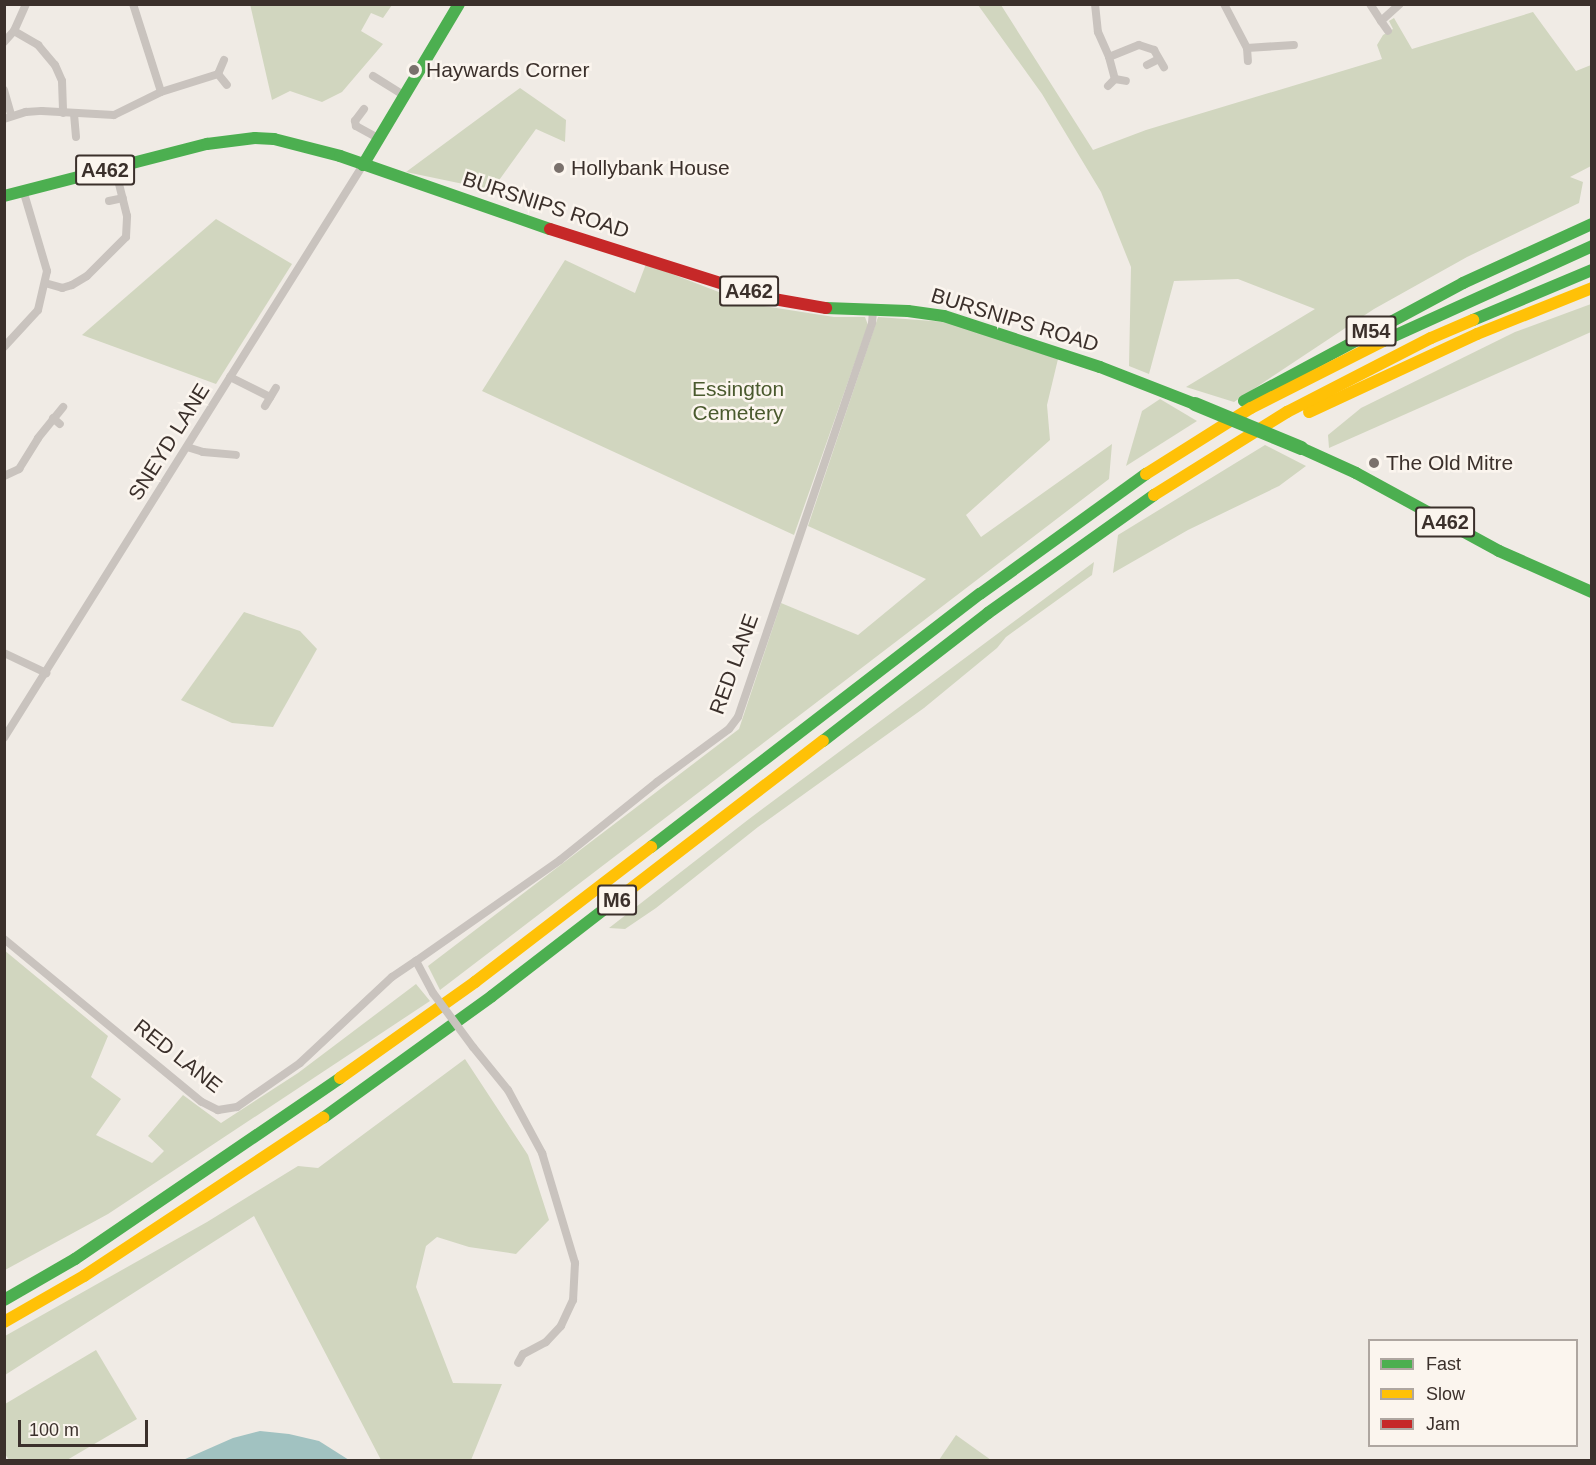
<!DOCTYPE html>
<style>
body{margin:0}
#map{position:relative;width:1596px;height:1465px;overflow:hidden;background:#f0ebe5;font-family:Helvetica,sans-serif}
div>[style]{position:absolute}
.green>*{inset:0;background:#d1d6bf}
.water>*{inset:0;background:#a1c2c1}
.street>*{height:8px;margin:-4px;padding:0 4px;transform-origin:4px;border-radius:4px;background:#c9c3be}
.fast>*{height:12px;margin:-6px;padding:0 6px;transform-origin:6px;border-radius:6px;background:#4caf50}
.slow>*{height:12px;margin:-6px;padding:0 6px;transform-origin:6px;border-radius:6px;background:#ffc107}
.jam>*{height:12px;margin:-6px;padding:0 6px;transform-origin:6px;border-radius:6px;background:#c62828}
.street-bridge>*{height:8px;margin:-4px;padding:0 4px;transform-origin:4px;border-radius:4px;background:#c9c3be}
.fast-bridge>*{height:14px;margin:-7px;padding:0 7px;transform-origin:7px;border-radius:7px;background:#4caf50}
.dots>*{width:16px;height:16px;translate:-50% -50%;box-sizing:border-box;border:3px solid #fbf5ee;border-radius:50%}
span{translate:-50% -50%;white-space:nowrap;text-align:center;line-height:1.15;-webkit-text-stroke:5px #fbf5ee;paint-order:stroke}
.shield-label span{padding:2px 4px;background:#fbf5ee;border:2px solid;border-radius:4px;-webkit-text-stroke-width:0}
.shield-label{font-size:20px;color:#3b302b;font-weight:700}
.poi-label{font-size:21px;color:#3b302b}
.left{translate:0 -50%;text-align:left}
.street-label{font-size:21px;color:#3b302b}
.park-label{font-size:21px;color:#4a5a2e}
.frame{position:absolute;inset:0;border:6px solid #3b302b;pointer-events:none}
.legend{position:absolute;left:1368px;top:1339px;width:210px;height:108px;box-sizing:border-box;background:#fbf5ee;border:2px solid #aea6a0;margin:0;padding:8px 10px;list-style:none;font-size:18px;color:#3b302b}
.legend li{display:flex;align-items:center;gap:12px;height:30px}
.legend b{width:30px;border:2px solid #aea6a0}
.scale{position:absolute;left:18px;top:1420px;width:130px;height:27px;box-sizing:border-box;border:3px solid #3b302b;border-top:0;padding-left:8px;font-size:18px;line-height:21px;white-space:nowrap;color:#3b302b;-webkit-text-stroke:4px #fbf5ee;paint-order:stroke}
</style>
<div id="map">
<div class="green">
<div style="clip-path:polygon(250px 4px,392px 4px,392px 5px,383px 18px,371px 13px,361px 31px,383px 44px,342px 92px,322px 102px,290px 91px,272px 100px)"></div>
<div style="clip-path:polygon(978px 5px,1001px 5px,1093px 150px,1146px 130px,1382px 59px,1377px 45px,1383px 35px,1393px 29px,1389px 21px,1394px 18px,1412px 49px,1533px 12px,1576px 71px,1591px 65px,1591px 166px,1570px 177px,1583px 182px,1579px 203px,1467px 257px,1374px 309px,1234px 402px,1186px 387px,1315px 309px,1238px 279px,1174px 281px,1149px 374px,1129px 366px,1131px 267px,1101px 192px,1042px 94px)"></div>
<div style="clip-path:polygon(520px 88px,566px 120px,565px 142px,536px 129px,492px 190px,406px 172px)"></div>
<div style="clip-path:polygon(216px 219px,292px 264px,216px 384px,82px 335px)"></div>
<div style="clip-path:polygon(565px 260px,635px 293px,646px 264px,750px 304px,834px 317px,865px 317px,868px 325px,794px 535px,482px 391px)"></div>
<div style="clip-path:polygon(1591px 304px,1591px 332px,1329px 448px,1328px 435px,1361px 408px,1515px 332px)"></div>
<div style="clip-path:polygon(878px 317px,946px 322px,1058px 359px,1047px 405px,1050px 440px,966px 515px,981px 537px,1112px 444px,1109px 479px,440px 990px,428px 966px,739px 729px,781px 603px,858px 635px,926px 579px,808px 526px)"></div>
<div style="clip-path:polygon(1160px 399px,1197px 421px,1126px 466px,1142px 411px)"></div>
<div style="clip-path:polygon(1265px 445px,1306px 466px,1279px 486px,1188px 530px,1113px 573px,1118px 535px)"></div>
<div style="clip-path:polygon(1094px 562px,1092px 575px,1006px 637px,997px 648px,924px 708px,758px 827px,656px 908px,625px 929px,609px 928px,749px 819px)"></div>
<div style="clip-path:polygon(244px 612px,300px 631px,317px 649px,273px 727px,232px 723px,181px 700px)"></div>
<div style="clip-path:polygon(4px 950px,108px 1036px,91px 1077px,121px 1099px,96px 1135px,152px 1163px,164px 1151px,148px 1136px,183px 1095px,221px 1123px,298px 1073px,416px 984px,430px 1001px,108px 1214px,5px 1270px)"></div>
<div style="clip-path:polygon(465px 1059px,528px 1155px,549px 1220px,516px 1254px,469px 1247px,437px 1237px,426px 1246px,416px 1287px,453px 1383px,502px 1384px,471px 1460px,381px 1460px,254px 1216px,5px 1375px,5px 1336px,207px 1222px,298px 1166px,318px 1168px)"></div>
<div style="clip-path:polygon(96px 1350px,137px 1419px,67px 1460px,9px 1460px,5px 1454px,5px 1404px)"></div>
<div style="clip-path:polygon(956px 1435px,991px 1460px,939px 1460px)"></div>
</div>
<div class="water">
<div style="clip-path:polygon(260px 1431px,289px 1434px,319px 1441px,349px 1460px,183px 1460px,233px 1438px)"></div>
</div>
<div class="street">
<div style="left:133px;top:4px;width:92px;rotate:72.3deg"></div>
<div style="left:1095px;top:4px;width:28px;rotate:84deg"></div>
<div style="left:1098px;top:32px;width:27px;rotate:66deg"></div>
<div style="left:1109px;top:57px;width:32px;rotate:-22deg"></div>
<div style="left:1139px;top:45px;width:16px;rotate:18deg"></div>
<div style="left:1154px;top:50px;width:20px;rotate:60deg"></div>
<div style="left:1224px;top:4px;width:50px;rotate:62.4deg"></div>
<div style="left:1247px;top:48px;width:13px;rotate:86deg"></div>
<div style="left:1370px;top:4px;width:20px;rotate:57deg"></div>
<div style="left:1381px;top:21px;width:25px;rotate:-42deg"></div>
<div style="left:1381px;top:21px;width:12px;rotate:55deg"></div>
<div style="left:14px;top:31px;width:28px;rotate:30deg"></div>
<div style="left:38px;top:45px;width:26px;rotate:50deg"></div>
<div style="left:55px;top:65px;width:17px;rotate:66deg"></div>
<div style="left:62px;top:81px;width:32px;rotate:88deg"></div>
<div style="left:4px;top:42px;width:15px;rotate:-48deg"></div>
<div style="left:14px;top:31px;width:30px;rotate:-66deg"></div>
<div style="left:1247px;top:48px;width:47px;rotate:-3.7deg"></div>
<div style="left:1109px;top:57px;width:23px;rotate:75deg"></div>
<div style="left:224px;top:60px;width:15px;rotate:113deg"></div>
<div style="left:218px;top:74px;width:14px;rotate:51deg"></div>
<div style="left:1147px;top:65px;width:13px;rotate:-27deg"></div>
<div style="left:373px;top:76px;width:38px;rotate:32deg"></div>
<div style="left:1108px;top:86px;width:10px;rotate:-45deg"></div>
<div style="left:1115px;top:79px;width:11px;rotate:10deg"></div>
<div style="left:4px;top:90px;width:26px;rotate:74deg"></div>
<div style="left:364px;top:109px;width:15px;rotate:127deg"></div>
<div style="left:355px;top:121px;width:5px;rotate:79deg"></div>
<div style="left:356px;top:126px;width:26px;rotate:29deg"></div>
<div style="left:74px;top:114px;width:23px;rotate:85deg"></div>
<div style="left:4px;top:119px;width:23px;rotate:-18deg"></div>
<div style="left:26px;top:112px;width:16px;rotate:-4deg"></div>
<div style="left:42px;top:111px;width:72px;rotate:3.2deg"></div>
<div style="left:114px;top:115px;width:52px;rotate:-26.1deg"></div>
<div style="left:161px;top:92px;width:60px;rotate:-17.5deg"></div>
<div style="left:109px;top:201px;width:14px;rotate:-12deg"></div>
<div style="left:45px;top:283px;width:18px;rotate:16deg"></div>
<div style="left:62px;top:288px;width:10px;rotate:-17deg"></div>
<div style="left:72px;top:285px;width:17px;rotate:-31deg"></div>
<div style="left:87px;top:276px;width:55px;rotate:-45deg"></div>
<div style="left:126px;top:237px;width:21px;rotate:-87deg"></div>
<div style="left:127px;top:216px;width:33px;rotate:-104deg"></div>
<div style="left:4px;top:347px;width:50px;rotate:-47.4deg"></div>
<div style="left:38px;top:310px;width:40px;rotate:-77deg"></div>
<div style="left:47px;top:271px;width:84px;rotate:-106.5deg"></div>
<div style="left:230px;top:377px;width:45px;rotate:26.6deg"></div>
<div style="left:265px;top:406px;width:21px;rotate:-59deg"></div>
<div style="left:53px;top:418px;width:9px;rotate:41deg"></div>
<div style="left:187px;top:447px;width:17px;rotate:17deg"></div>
<div style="left:203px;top:452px;width:33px;rotate:5deg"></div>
<div style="left:4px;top:476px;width:17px;rotate:-25deg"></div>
<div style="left:19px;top:469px;width:36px;rotate:-58deg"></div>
<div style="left:38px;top:438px;width:40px;rotate:-51deg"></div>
<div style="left:4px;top:653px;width:47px;rotate:25.5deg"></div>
<div style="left:4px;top:738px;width:676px;rotate:-57.93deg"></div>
<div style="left:4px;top:939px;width:256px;rotate:39.5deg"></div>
<div style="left:202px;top:1102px;width:18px;rotate:27deg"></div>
<div style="left:218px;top:1110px;width:19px;rotate:-9deg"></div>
<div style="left:237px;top:1107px;width:77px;rotate:-34.9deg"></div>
<div style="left:300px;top:1063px;width:126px;rotate:-43.1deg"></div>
<div style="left:392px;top:977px;width:29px;rotate:-34deg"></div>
<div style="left:416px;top:961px;width:36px;rotate:62deg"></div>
<div style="left:416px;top:961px;width:176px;rotate:-35deg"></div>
<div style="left:560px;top:860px;width:124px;rotate:-38.8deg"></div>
<div style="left:657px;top:782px;width:89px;rotate:-36.4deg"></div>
<div style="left:729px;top:729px;width:15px;rotate:-53deg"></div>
<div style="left:738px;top:717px;width:416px;rotate:-71.2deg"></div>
<div style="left:872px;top:323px;width:12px;rotate:-85deg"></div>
<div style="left:473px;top:1047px;width:55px;rotate:50.9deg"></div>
<div style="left:508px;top:1090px;width:72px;rotate:61.6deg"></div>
<div style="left:542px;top:1153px;width:115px;rotate:73.3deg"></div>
<div style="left:575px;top:1263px;width:37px;rotate:93deg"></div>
<div style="left:573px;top:1300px;width:29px;rotate:115deg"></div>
<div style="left:561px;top:1326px;width:22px;rotate:133deg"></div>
<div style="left:546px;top:1342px;width:26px;rotate:152deg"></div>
<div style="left:523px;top:1354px;width:10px;rotate:119deg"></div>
</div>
<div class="fast">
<div style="left:363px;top:165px;width:187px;rotate:-59.2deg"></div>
<div style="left:4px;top:196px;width:210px;rotate:-14.4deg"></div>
<div style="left:207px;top:144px;width:48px;rotate:-7.1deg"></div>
<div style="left:255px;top:138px;width:19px;rotate:3deg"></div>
<div style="left:274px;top:139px;width:68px;rotate:14.4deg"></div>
<div style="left:340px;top:156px;width:222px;rotate:19.2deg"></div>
<div style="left:826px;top:308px;width:82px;rotate:2.1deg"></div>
<div style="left:908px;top:311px;width:36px;rotate:8deg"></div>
<div style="left:944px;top:316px;width:164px;rotate:18.1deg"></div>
<div style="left:1100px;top:367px;width:102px;rotate:21.3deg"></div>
<div style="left:1473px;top:320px;width:129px;rotate:-22.8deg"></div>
<div style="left:1383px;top:341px;width:230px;rotate:-24.4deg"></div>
<div style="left:1244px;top:401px;width:249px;rotate:-28.3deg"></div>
<div style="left:1463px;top:283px;width:142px;rotate:-24.6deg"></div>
<div style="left:1301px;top:448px;width:60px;rotate:24.4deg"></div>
<div style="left:1356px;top:473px;width:163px;rotate:28.6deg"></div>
<div style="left:1499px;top:551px;width:102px;rotate:23.8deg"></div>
<div style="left:823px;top:741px;width:209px;rotate:-37.8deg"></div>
<div style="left:988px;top:613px;width:204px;rotate:-35.4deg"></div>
<div style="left:651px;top:847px;width:415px;rotate:-37.6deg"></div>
<div style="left:980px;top:594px;width:205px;rotate:-35.9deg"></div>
<div style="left:323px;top:1118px;width:208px;rotate:-35.8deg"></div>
<div style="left:492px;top:996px;width:167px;rotate:-37.7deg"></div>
<div style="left:4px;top:1300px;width:82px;rotate:-30deg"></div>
<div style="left:75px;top:1259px;width:321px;rotate:-34.3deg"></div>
</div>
<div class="slow">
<div style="left:1309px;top:412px;width:185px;rotate:-24.9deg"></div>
<div style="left:1477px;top:334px;width:124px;rotate:-21.8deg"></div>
<div style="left:1146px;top:474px;width:124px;rotate:-32.2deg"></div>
<div style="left:1251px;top:408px;width:148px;rotate:-26.9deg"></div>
<div style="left:1154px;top:495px;width:157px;rotate:-32deg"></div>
<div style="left:1287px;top:412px;width:162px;rotate:-27.2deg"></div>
<div style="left:1431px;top:338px;width:46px;rotate:-23.2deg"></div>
<div style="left:624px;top:894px;width:251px;rotate:-37.6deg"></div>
<div style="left:340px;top:1078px;width:166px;rotate:-35.4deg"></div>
<div style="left:475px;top:982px;width:222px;rotate:-37.5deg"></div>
<div style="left:4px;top:1322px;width:92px;rotate:-29.9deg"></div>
<div style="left:84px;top:1276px;width:287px;rotate:-33.5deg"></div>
</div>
<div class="jam">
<div style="left:550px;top:229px;width:229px;rotate:17.6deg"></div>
<div style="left:768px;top:298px;width:59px;rotate:9.8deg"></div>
</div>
<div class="street-bridge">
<div style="left:433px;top:993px;width:67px;rotate:53.5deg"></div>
</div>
<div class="fast-bridge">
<div style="left:1195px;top:404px;width:115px;rotate:22.5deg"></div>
</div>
<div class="dots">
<div style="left:414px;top:70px;background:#7a716c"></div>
<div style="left:559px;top:168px;background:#7a716c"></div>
<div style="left:1374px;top:463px;background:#7a716c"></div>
</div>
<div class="shield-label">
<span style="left:105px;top:170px">A462</span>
<span style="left:749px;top:291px">A462</span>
<span style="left:1371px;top:331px">M54</span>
<span style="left:1445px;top:522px">A462</span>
<span style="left:617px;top:900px">M6</span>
</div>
<div class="poi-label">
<span class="left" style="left:426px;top:70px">Haywards Corner</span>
<span class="left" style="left:571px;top:168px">Hollybank House</span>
<span class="left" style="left:1386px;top:463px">The Old Mitre</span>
</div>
<div class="street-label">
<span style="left:546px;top:205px;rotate:18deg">BURSNIPS ROAD</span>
<span style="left:1015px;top:320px;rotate:17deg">BURSNIPS ROAD</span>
<span style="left:169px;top:442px;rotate:-58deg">SNEYD LANE</span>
<span style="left:734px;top:664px;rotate:-70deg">RED LANE</span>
<span style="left:178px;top:1056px;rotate:38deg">RED LANE</span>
</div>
<div class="park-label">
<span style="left:738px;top:401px">Essington<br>Cemetery</span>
</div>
<div class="frame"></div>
<ul class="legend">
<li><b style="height:8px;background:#4caf50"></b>Fast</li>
<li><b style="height:8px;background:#ffc107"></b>Slow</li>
<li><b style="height:8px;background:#c62828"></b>Jam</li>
</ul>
<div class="scale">100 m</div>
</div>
